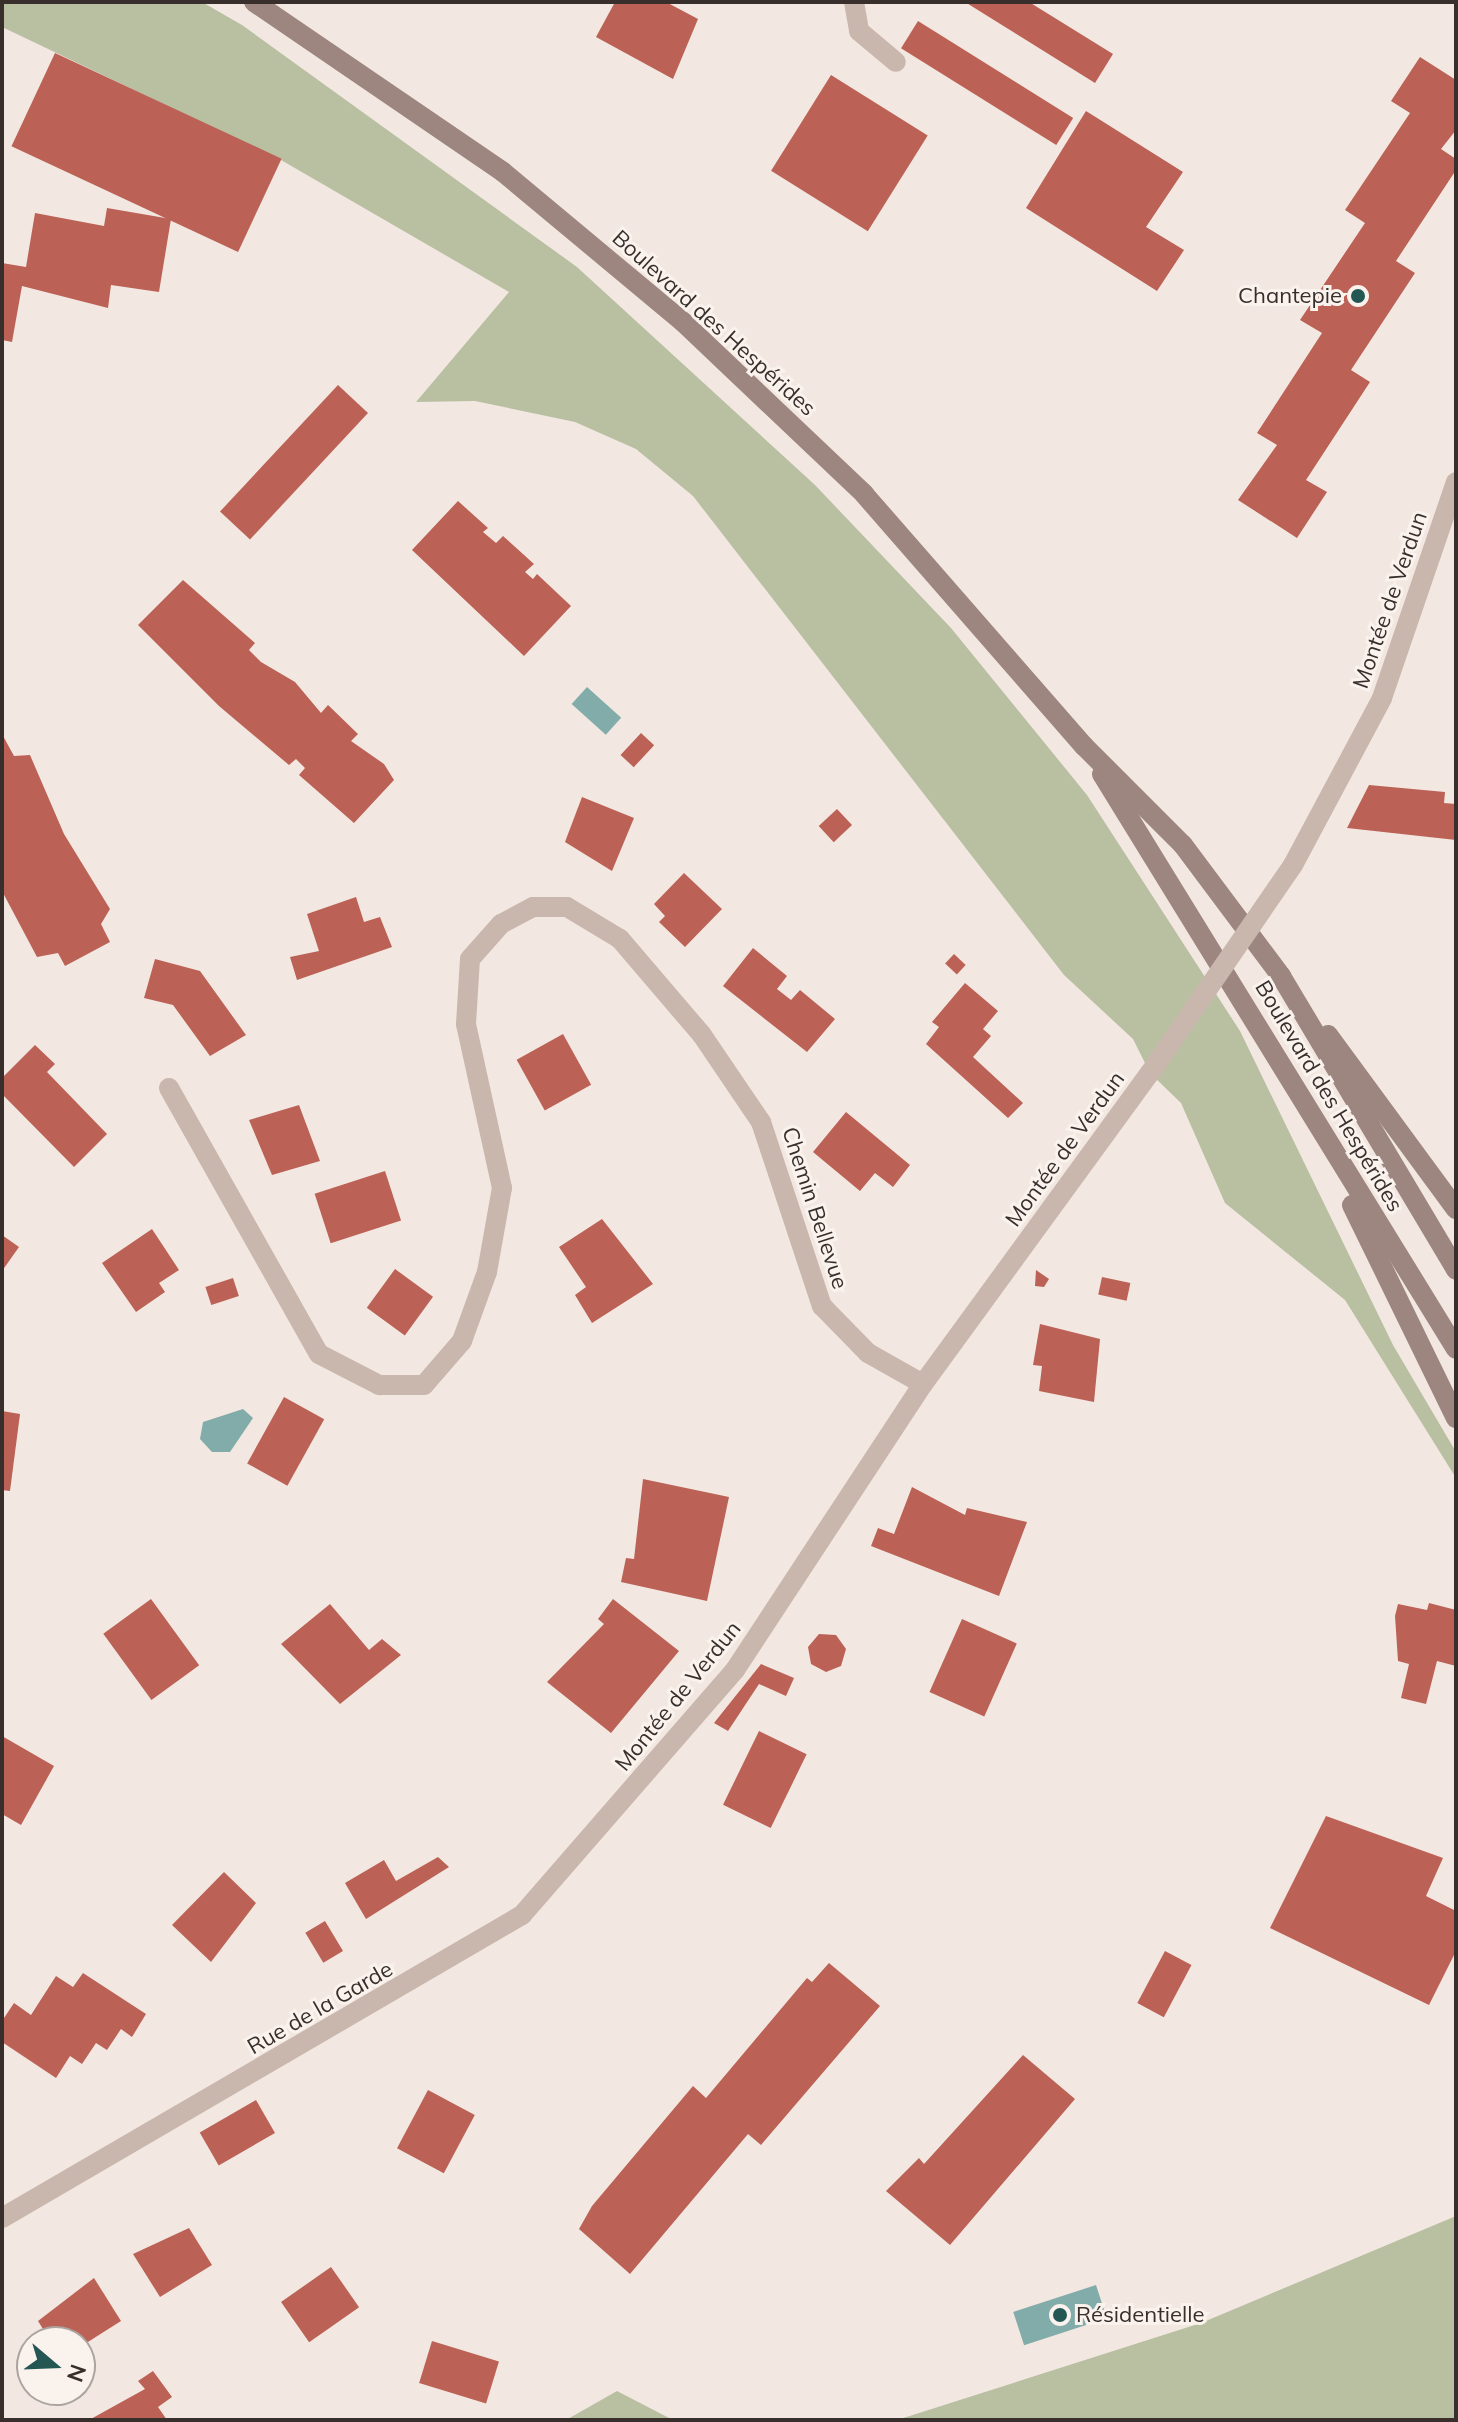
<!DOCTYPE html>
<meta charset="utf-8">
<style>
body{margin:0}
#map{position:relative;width:1458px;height:2422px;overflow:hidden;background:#f2e8e1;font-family:Mulish,sans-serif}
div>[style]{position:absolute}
.green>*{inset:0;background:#b9c0a2}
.water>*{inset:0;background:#82aca9;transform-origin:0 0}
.building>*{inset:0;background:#bc6155;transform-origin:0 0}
.service>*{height:20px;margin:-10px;padding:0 10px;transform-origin:10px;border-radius:10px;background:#c9b7ae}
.minor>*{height:20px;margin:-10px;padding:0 10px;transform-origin:10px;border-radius:10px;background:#c9b7ae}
.secondary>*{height:20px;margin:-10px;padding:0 10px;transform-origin:10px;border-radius:10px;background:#9d867f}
.minor-bridge>*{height:20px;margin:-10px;padding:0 10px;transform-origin:10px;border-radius:10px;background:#c9b7ae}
.dots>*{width:22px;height:22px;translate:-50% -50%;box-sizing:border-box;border:4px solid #f9f2ed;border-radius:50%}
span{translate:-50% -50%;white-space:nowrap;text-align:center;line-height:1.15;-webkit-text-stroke:6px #f9f2ed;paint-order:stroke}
.poi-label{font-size:22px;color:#382e2b}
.right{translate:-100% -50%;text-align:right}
.left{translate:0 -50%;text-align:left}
.street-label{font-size:22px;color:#382e2b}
.frame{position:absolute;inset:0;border:4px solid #382e2b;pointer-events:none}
.north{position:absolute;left:16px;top:2326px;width:80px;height:80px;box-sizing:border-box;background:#f9f2ed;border:2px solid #aca49f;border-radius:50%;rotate:109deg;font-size:22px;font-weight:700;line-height:32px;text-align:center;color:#382e2b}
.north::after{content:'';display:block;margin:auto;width:28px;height:36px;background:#245754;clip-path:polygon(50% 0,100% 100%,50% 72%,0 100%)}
</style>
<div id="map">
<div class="green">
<div style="clip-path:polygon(2px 2px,202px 2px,242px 25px,577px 267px,815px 485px,951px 628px,1087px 795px,1240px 1031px,1393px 1345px,1456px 1452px,1456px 1478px,1345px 1300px,1225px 1203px,1181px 1103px,1150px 1073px,1133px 1039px,1064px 975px,693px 496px,636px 449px,575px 422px,475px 401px,416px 402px,509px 292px,281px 160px,2px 27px)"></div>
<div style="clip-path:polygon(1456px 2216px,1456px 2420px,897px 2420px,1201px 2323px)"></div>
<div style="clip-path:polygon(617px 2391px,673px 2420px,566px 2420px)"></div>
</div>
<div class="water">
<div style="left:587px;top:687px;width:46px;height:23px;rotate:42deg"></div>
<div style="clip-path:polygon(243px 1409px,253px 1418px,230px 1452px,212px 1452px,200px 1439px,203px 1422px)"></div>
<div style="left:1096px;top:2285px;width:35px;height:87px;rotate:72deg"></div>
</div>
<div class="building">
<div style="clip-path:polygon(615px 2px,666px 2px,698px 19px,673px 79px,596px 37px)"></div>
<div style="clip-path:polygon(965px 2px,1029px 2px,1113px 54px,1095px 83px)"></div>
<div style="left:918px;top:21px;width:183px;height:32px;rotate:32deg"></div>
<div style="left:55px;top:53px;width:250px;height:103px;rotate:25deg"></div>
<div style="clip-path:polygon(1420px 57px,1456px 80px,1456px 130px,1441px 149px,1456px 159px,1456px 170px,1396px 261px,1415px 273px,1351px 370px,1370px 382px,1306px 480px,1327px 492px,1297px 538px,1238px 500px,1277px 445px,1257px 433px,1322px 333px,1300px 320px,1365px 223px,1345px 210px,1410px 113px,1391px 101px)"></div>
<div style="left:831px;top:75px;width:114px;height:113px;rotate:32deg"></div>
<div style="clip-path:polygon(1086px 111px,1183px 172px,1146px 227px,1184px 250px,1157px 291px,1026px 208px)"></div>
<div style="clip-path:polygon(107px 208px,171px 219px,159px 292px,111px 285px,108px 308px,22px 286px,12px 342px,2px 340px,2px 263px,26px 267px,35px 213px,104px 226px)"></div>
<div style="left:338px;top:385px;width:41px;height:173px;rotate:43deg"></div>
<div style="clip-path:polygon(458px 501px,488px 528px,483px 532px,496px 543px,503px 536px,534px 564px,525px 572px,533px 579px,537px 574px,571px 606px,524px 656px,412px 550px)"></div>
<div style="clip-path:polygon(183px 580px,255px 643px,249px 650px,261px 662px,295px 682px,321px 713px,328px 705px,358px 734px,351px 741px,384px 764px,394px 780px,354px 823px,299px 775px,305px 768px,296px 759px,289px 765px,219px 706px,138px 625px)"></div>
<div style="left:641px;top:733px;width:18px;height:30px;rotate:43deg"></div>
<div style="clip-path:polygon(2px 734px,14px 756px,30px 755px,64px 834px,110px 909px,101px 924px,110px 942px,65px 966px,58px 953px,37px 957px,2px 891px)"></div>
<div style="clip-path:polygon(1369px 785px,1445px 792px,1444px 803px,1456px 804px,1456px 840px,1347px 828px)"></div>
<div style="clip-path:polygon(582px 797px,634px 818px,612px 871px,565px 842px)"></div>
<div style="left:837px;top:809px;width:22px;height:25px;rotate:47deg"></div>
<div style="clip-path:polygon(684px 873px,722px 909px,685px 947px,659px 922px,665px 916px,654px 904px)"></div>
<div style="clip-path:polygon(356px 897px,364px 922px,380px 917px,392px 947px,297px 980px,290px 957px,319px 951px,307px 914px)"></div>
<div style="clip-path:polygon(753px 948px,787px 976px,777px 989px,791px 1000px,800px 990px,835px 1019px,807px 1052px,723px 986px)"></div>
<div style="left:954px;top:954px;width:16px;height:13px;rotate:43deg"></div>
<div style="clip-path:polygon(155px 959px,200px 971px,246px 1035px,210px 1056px,173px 1005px,144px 998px)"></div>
<div style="clip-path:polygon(965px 983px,998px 1011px,983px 1029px,991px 1036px,973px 1057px,1023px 1103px,1008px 1118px,926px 1044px,939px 1027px,932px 1022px)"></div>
<div style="left:563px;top:1034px;width:58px;height:53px;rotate:61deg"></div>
<div style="clip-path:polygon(35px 1045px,55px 1064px,47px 1072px,107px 1134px,74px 1167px,2px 1094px,2px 1078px)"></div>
<div style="clip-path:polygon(299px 1105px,320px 1161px,272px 1175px,249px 1120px)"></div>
<div style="clip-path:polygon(846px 1112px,910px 1165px,893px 1187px,875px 1173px,860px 1191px,813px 1152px)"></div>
<div style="left:385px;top:1171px;width:52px;height:74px;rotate:72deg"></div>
<div style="clip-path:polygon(602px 1219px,653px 1284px,592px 1323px,575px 1295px,586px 1287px,559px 1247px)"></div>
<div style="clip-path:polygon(152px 1229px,179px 1270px,159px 1283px,165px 1292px,136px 1312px,102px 1263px)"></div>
<div style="clip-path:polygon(2px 1235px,19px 1247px,2px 1271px)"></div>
<div style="left:395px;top:1269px;width:47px;height:48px;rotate:36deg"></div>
<div style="clip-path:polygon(1036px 1270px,1049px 1279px,1044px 1287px,1035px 1286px)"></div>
<div style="left:1102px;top:1277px;width:29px;height:18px;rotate:12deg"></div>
<div style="left:233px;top:1278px;width:19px;height:29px;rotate:72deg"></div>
<div style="clip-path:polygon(1040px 1324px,1100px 1339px,1094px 1402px,1039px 1391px,1042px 1366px,1033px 1365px)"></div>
<div style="left:284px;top:1397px;width:46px;height:76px;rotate:29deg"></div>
<div style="clip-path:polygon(2px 1411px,20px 1414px,10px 1491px,2px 1490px)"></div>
<div style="clip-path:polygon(643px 1479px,729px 1497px,707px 1601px,621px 1582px,626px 1558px,634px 1559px)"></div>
<div style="clip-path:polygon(912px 1487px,965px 1515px,967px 1508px,1027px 1522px,999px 1596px,871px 1546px,878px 1528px,894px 1534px)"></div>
<div style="left:151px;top:1599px;width:82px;height:59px;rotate:54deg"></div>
<div style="clip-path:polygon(613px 1599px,679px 1651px,611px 1733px,547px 1682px,604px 1624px,598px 1619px)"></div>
<div style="clip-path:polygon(1429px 1603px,1456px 1610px,1456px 1666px,1437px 1661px,1426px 1704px,1401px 1698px,1409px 1664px,1398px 1661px,1395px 1616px,1398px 1604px,1427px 1610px)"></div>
<div style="clip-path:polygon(330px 1604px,369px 1650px,382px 1639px,401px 1655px,340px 1704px,281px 1644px)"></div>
<div style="left:962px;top:1619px;width:60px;height:80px;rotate:24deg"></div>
<div style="clip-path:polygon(819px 1634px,836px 1635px,846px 1649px,841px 1666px,826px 1672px,811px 1664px,808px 1647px)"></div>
<div style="clip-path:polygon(761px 1664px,794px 1678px,786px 1696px,759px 1684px,728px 1731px,714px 1723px)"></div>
<div style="left:759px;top:1731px;width:53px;height:82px;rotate:26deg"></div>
<div style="clip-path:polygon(2px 1736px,54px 1766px,21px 1825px,2px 1814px)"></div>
<div style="clip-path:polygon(1326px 1816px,1443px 1858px,1426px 1896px,1456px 1911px,1456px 1951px,1429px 2005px,1270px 1928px)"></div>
<div style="clip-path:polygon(438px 1857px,449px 1867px,366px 1919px,345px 1883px,384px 1860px,396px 1881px)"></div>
<div style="clip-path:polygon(224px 1872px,256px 1903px,211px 1962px,172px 1925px)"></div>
<div style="left:325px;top:1921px;width:35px;height:23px;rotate:59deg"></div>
<div style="left:1165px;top:1951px;width:30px;height:59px;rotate:28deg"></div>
<div style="clip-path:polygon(829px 1963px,880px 2006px,761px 2145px,748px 2134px,630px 2274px,579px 2229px,592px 2206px,693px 2086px,706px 2098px,807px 1978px,812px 1982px)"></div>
<div style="clip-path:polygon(83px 1973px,146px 2014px,132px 2037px,121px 2029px,107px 2050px,96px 2043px,82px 2064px,70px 2056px,56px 2078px,2px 2042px,2px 2021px,14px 2003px,31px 2015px,56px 1976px,73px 1987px)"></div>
<div style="clip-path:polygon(1023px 2055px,1075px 2099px,950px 2245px,886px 2191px,919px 2158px,924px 2164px)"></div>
<div style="left:428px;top:2090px;width:53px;height:66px;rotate:28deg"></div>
<div style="left:256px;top:2100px;width:38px;height:65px;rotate:60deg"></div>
<div style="clip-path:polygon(189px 2228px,212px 2265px,160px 2297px,133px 2254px)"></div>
<div style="left:331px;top:2267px;width:49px;height:61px;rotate:55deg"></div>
<div style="clip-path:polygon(94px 2278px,121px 2321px,80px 2347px,51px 2342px,38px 2321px)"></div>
<div style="left:432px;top:2341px;width:70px;height:44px;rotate:17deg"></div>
<div style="clip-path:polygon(153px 2371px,172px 2397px,158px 2407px,167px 2420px,89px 2420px,145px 2389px,138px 2381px)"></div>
</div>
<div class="service">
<div style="left:854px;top:2px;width:29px;rotate:80deg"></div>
<div style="left:859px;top:31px;width:48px;rotate:40deg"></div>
<div style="left:169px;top:1088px;width:305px;rotate:60.6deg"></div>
<div style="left:319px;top:1354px;width:68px;rotate:27.3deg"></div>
<div style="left:379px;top:1385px;width:45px"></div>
<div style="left:424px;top:1385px;width:58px;rotate:-49.2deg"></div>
<div style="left:462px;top:1341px;width:73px;rotate:-70.1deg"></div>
<div style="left:487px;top:1272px;width:85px;rotate:-79.9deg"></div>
<div style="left:502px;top:1188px;width:168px;rotate:-102.4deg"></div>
<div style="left:466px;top:1024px;width:65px;rotate:-86.5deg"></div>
<div style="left:470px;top:959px;width:47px;rotate:-48.5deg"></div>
<div style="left:501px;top:924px;width:36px;rotate:-28deg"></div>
<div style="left:533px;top:907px;width:34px"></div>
<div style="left:567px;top:907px;width:62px;rotate:31.1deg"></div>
<div style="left:620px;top:939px;width:126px;rotate:49.5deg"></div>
<div style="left:702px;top:1035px;width:105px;rotate:55.9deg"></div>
<div style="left:761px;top:1122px;width:194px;rotate:71.7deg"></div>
<div style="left:822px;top:1306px;width:66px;rotate:45.6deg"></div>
<div style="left:868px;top:1353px;width:63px;rotate:29.4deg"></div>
</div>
<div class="minor">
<div style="left:1293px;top:865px;width:189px;rotate:-61.9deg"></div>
<div style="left:1382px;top:698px;width:228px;rotate:-71.1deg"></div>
<div style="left:2px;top:2218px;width:602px;rotate:-30.23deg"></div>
<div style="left:522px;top:1915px;width:325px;rotate:-49deg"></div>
<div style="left:735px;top:1670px;width:342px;rotate:-56.7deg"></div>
<div style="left:923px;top:1384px;width:385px;rotate:-53.9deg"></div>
</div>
<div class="secondary">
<div style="left:254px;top:2px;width:301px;rotate:34.3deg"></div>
<div style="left:503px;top:172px;width:234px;rotate:39.8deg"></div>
<div style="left:683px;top:322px;width:250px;rotate:43.5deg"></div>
<div style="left:864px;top:494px;width:335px;rotate:48.9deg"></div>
<div style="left:1084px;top:746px;width:140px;rotate:45deg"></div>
<div style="left:1183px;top:845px;width:164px;rotate:53.2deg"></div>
<div style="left:1281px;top:976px;width:342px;rotate:59.2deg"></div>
<div style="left:1102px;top:774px;width:675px;rotate:58.38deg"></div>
<div style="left:1328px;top:1035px;width:216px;rotate:53.7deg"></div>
<div style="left:1352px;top:1205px;width:237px;rotate:64deg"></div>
</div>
<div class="minor-bridge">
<div style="left:1150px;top:1073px;width:252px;rotate:-55.5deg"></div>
</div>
<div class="dots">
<div style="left:1358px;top:296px;background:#245754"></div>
<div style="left:1060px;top:2315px;background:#245754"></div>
</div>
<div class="poi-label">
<span class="right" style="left:1342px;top:296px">Chantepie</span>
<span class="left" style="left:1076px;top:2315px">Résidentielle</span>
</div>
<div class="street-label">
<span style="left:714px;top:323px;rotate:42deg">Boulevard des Hespérides</span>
<span style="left:1390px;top:600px;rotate:-71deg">Montée de Verdun</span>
<span style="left:1329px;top:1096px;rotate:59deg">Boulevard des Hespérides</span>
<span style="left:1065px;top:1149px;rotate:-54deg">Montée de Verdun</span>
<span style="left:815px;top:1208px;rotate:72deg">Chemin Bellevue</span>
<span style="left:678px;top:1696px;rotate:-51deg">Montée de Verdun</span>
<span style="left:320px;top:2008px;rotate:-30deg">Rue de la Garde</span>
</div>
<div class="frame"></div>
<div class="north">N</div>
</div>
